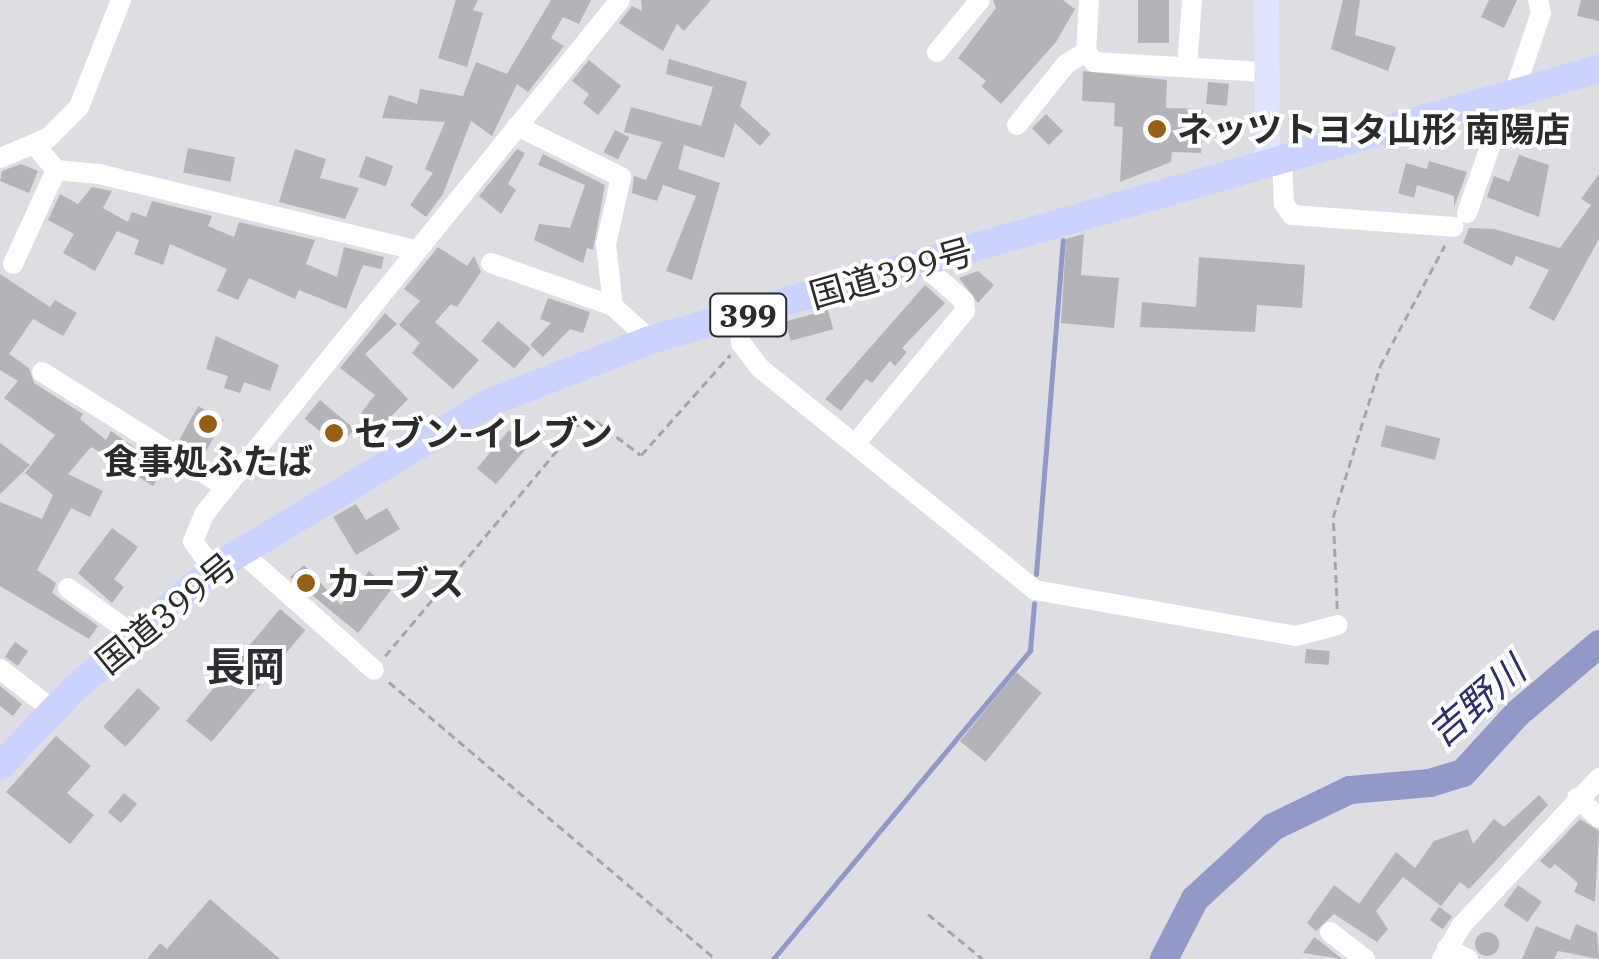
<!DOCTYPE html>
<meta charset="utf-8">
<style>
body{margin:0}
#map{position:relative;width:1599px;height:959px;overflow:hidden;background:#dcdee4;font-family:"IBM Plex Serif","Noto Sans JP",serif}
div>[style]{position:absolute}
.stream>*{height:5px;margin:-2.5px;padding:0 2.5px;transform-origin:2.5px;border-radius:2.5px;background:#9299c6}
.river>*{height:28px;margin:-14px;padding:0 14px;transform-origin:14px;border-radius:14px;background:#9299c6}
.building>*{inset:0;background:#b3b4ba;transform-origin:0 0}
.round{border-radius:50%}
.path>*{height:2.5px;margin-top:-1.25px;transform-origin:0;background:repeating-linear-gradient(90deg,#a4a5aa 0 8px,transparent 0 13px)}
.minor>*{height:20px;margin:-10px;padding:0 10px;transform-origin:10px;border-radius:10px;background:#fff}
.major>*{height:25px;margin:-12.5px;padding:0 12.5px;transform-origin:12.5px;border-radius:12.5px;background:#e0e4fe}
.highway>*{height:28px;margin:-14px;padding:0 14px;transform-origin:14px;border-radius:14px;background:#cbd2fd}
.dots>*{width:28px;height:28px;translate:-50% -50%;box-sizing:border-box;border:5px solid #fff;border-radius:50%}
span{translate:-50% -50%;white-space:nowrap;text-align:center;line-height:1.15;-webkit-text-stroke:8px #fff;paint-order:stroke}
.shield-label span{padding:2px 8px;background:#fff;border:2px solid;border-radius:8px;-webkit-text-stroke-width:0}
.shield-label{font-size:32px;color:#2b2b2e;font-weight:700}
.poi-label{font-size:35px;color:#2b2b2e;font-weight:700}
.left{translate:0 -50%;text-align:left}
.street-label{font-size:35px;color:#2b2b2e}
.water-label{font-size:38px;color:#2d3068;font-style:italic}
.quarter-label{font-size:40px;color:#2d2e33;font-weight:700}
</style>
<div id="map">
<div class="stream">
<div style="left:1036px;top:574px;width:335px;rotate:-85.4deg"></div>
<div style="left:773px;top:959px;width:402px;rotate:-50.2deg"></div>
<div style="left:1030px;top:650px;width:47px;rotate:-85.1deg"></div>
</div>
<div class="river">
<div style="left:1164px;top:959px;width:68px;rotate:-62.7deg"></div>
<div style="left:1195px;top:899px;width:106px;rotate:-42.7deg"></div>
<div style="left:1273px;top:827px;width:85px;rotate:-25.7deg"></div>
<div style="left:1350px;top:790px;width:80px;rotate:-5deg"></div>
<div style="left:1430px;top:783px;width:34px;rotate:-17deg"></div>
<div style="left:1463px;top:773px;width:81px;rotate:-47.5deg"></div>
<div style="left:1518px;top:713px;width:106px;rotate:-40.4deg"></div>
</div>
<div class="building">
<div style="clip-path:polygon(456px 0,478px 0,473px 10px,483px 13px,467px 67px,438px 58px)"></div>
<div style="clip-path:polygon(551px 0,591px 0,579px 24px,563px 17px,551px 38px,564px 46px,528px 92px,517px 84px,492px 136px,471px 121px,443px 194px,426px 217px,410px 205px,433px 173px,425px 169px,445px 122px,382px 118px,389px 95px,417px 104px,420px 89px,463px 96px,476px 62px,507px 74px)"></div>
<div style="clip-path:polygon(641px 0,711px 0,684px 31px,677px 24px,663px 51px,619px 23px,632px 6px,642px 11px)"></div>
<div style="clip-path:polygon(993px 0,1063px 0,1075px 9px,1056px 42px,1001px 104px,981px 86px,986px 81px,958px 58px,996px 8px)"></div>
<div style="left:1138px;top:0;width:31px;height:43px"></div>
<div style="clip-path:polygon(1343px 0,1360px 0,1355px 35px,1396px 47px,1388px 71px,1331px 49px)"></div>
<div style="clip-path:polygon(1489px 0,1517px 0,1504px 28px,1481px 17px)"></div>
<div style="clip-path:polygon(1581px 0,1599px 0,1599px 21px,1577px 16px)"></div>
<div style="clip-path:polygon(669px 59px,747px 82px,740px 106px,771px 134px,760px 146px,735px 123px,724px 158px,684px 145px,678px 169px,720px 183px,692px 280px,666px 271px,696px 196px,663px 185px,657px 201px,632px 193px,634px 176px,646px 180px,662px 142px,624px 132px,631px 107px,701px 126px,713px 87px,666px 74px)"></div>
<div style="clip-path:polygon(589px 60px,621px 86px,598px 115px,583px 103px,589px 94px,572px 81px)"></div>
<div style="clip-path:polygon(1083px 71px,1167px 80px,1166px 108px,1203px 109px,1201px 153px,1172px 152px,1171px 162px,1120px 182px,1123px 127px,1114px 126px,1115px 103px,1082px 101px)"></div>
<div style="left:1208px;top:82px;width:21px;height:22px;rotate:5deg"></div>
<div style="left:1046px;top:114px;width:24px;height:20px;rotate:45deg"></div>
<div style="left:615px;top:130px;width:16px;height:25px;rotate:27deg"></div>
<div style="left:188px;top:148px;width:48px;height:25px;rotate:11deg"></div>
<div style="clip-path:polygon(295px 149px,326px 159px,320px 178px,359px 188px,345px 219px,279px 202px)"></div>
<div style="clip-path:polygon(517px 149px,525px 153px,508px 184px,516px 190px,501px 214px,479px 196px)"></div>
<div style="clip-path:polygon(543px 154px,605px 185px,593px 250px,587px 248px,583px 263px,534px 240px,539px 224px,570px 228px,585px 185px,538px 165px)"></div>
<div style="clip-path:polygon(1519px 155px,1549px 165px,1539px 217px,1487px 197px,1494px 176px,1509px 182px)"></div>
<div style="left:366px;top:156px;width:29px;height:22px;rotate:20deg"></div>
<div style="clip-path:polygon(1429px 161px,1467px 172px,1454px 207px,1454px 196px,1417px 185px,1414px 198px,1398px 193px,1406px 163px,1427px 169px)"></div>
<div style="clip-path:polygon(21px 164px,38px 171px,29px 193px,0 181px,2px 171px)"></div>
<div style="clip-path:polygon(1599px 174px,1599px 239px,1554px 321px,1529px 308px,1549px 270px,1516px 256px,1512px 266px,1463px 243px,1469px 228px,1494px 229px,1560px 248px,1591px 205px,1581px 199px)"></div>
<div style="clip-path:polygon(92px 187px,112px 191px,103px 208px,128px 222px,132px 212px,146px 217px,152px 201px,212px 216px,208px 226px,234px 237px,239px 222px,315px 240px,306px 264px,337px 277px,344px 247px,384px 257px,381px 269px,363px 265px,346px 309px,299px 290px,295px 299px,249px 278px,238px 300px,217px 291px,227px 269px,170px 244px,163px 265px,134px 254px,139px 240px,117px 231px,95px 271px,63px 253px,74px 234px,48px 220px,60px 194px,78px 204px)"></div>
<div style="clip-path:polygon(1084px 234px,1081px 275px,1119px 278px,1114px 328px,1061px 323px,1066px 239px)"></div>
<div style="clip-path:polygon(438px 247px,467px 266px,474px 256px,481px 272px,457px 307px,451px 304px,435px 322px,479px 360px,453px 389px,412px 353px,420px 343px,399px 325px,420px 301px,404px 289px)"></div>
<div style="clip-path:polygon(1199px 257px,1305px 265px,1302px 308px,1257px 305px,1255px 332px,1140px 327px,1142px 302px,1196px 307px)"></div>
<div style="clip-path:polygon(978px 271px,994px 285px,978px 303px,959px 278px)"></div>
<div style="clip-path:polygon(0 274px,50px 307px,55px 300px,77px 313px,63px 336px,33px 319px,9px 354px,29px 368px,34px 383px,83px 414px,80px 419px,106px 440px,111px 431px,164px 468px,153px 486px,91px 447px,68px 474px,103px 491px,90px 517px,71px 508px,37px 570px,56px 583px,52px 593px,98px 626px,89px 639px,0 586px,0 502px,42px 519px,53px 495px,25px 473px,55px 435px,4px 398px,18px 381px,0 370px)"></div>
<div style="clip-path:polygon(925px 285px,945px 303px,902px 348px,907px 352px,895px 366px,890px 361px,872px 383px,866px 379px,841px 411px,825px 399px)"></div>
<div style="clip-path:polygon(548px 298px,590px 312px,583px 333px,570px 329px,543px 357px,530px 345px,551px 323px,540px 319px)"></div>
<div style="left:828px;top:310px;width:20px;height:44px;rotate:75deg"></div>
<div style="clip-path:polygon(385px 313px,397px 324px,365px 354px,408px 399px,380px 428px,361px 413px,375px 395px,340px 368px)"></div>
<div style="left:498px;top:321px;width:43px;height:26px;rotate:40deg"></div>
<div style="clip-path:polygon(216px 336px,279px 365px,270px 391px,244px 382px,240px 393px,224px 388px,228px 376px,206px 369px)"></div>
<div style="left:320px;top:400px;width:45px;height:24px;rotate:40deg"></div>
<div style="left:198px;top:406px;width:29px;height:38px;rotate:29deg"></div>
<div style="left:1386px;top:425px;width:56px;height:22px;rotate:14deg"></div>
<div style="left:509px;top:430px;width:25px;height:50px;rotate:40deg"></div>
<div style="clip-path:polygon(0 443px,30px 465px,0 494px)"></div>
<div style="clip-path:polygon(356px 504px,366px 520px,387px 508px,400px 529px,356px 555px,333px 517px)"></div>
<div style="clip-path:polygon(112px 528px,138px 547px,114px 579px,124px 587px,112px 603px,78px 573px)"></div>
<div style="clip-path:polygon(304px 565px,341px 605px,369px 571px,391px 590px,358px 633px,290px 577px)"></div>
<div style="left:280px;top:609px;width:33px;height:146px;rotate:40deg"></div>
<div style="left:15px;top:642px;width:16px;height:18px;rotate:35deg"></div>
<div style="left:1306px;top:649px;width:24px;height:14px;rotate:5deg"></div>
<div style="left:1016px;top:672px;width:33px;height:89px;rotate:39deg"></div>
<div style="clip-path:polygon(0 686px,22px 704px,13px 716px,0 706px)"></div>
<div style="left:138px;top:688px;width:30px;height:52px;rotate:42deg"></div>
<div style="clip-path:polygon(56px 736px,91px 766px,67px 793px,94px 815px,70px 844px,6px 792px)"></div>
<div style="left:124px;top:793px;width:17px;height:25px;rotate:40deg"></div>
<div style="clip-path:polygon(1539px 795px,1548px 805px,1469px 889px,1460px 882px,1441px 906px,1403px 877px,1376px 911px,1388px 929px,1377px 942px,1334px 914px,1316px 931px,1307px 923px,1334px 885px,1359px 904px,1396px 852px,1415px 868px,1434px 841px,1468px 829px,1473px 844px,1494px 819px,1504px 827px)"></div>
<div style="clip-path:polygon(1580px 819px,1599px 831px,1595px 902px,1574px 892px,1578px 883px,1555px 864px,1550px 869px,1540px 861px)"></div>
<div style="left:1518px;top:885px;width:29px;height:25px;rotate:35deg"></div>
<div style="clip-path:polygon(210px 899px,280px 959px,147px 959px,160px 943px,167px 949px)"></div>
<div style="left:1439px;top:907px;width:16px;height:16px;rotate:35deg"></div>
<div style="clip-path:polygon(1576px 924px,1597px 933px,1599px 959px,1558px 951px,1554px 959px,1522px 959px,1536px 926px,1570px 940px)"></div>
<div class="round" style="left:1475px;top:932px;width:24px;height:24px"></div>
<div style="clip-path:polygon(1314px 937px,1321px 942px,1342px 959px,1303px 953px)"></div>
</div>
<div class="path">
<div style="left:1337px;top:609px;width:92px;rotate:-92.5deg"></div>
<div style="left:1333px;top:517px;width:158px;rotate:-72.7deg"></div>
<div style="left:1380px;top:366px;width:137px;rotate:-61.8deg"></div>
<div style="left:385px;top:656px;width:307px;rotate:-50.1deg"></div>
<div style="left:582px;top:420px;width:14px;rotate:4deg"></div>
<div style="left:596px;top:421px;width:56px;rotate:37.1deg"></div>
<div style="left:641px;top:455px;width:134px;rotate:-48.3deg"></div>
<div style="left:389px;top:682px;width:429px;rotate:40.3deg"></div>
<div style="left:928px;top:914px;width:71px;rotate:39.3deg"></div>
</div>
<div class="minor">
<div style="left:1089px;top:0;width:52px;rotate:93.3deg"></div>
<div style="left:1086px;top:52px;width:13px;rotate:51deg"></div>
<div style="left:1094px;top:62px;width:170px;rotate:3.4deg"></div>
<div style="left:937px;top:52px;width:67px;rotate:-50.4deg"></div>
<div style="left:1187px;top:67px;width:67px;rotate:-85.7deg"></div>
<div style="left:1514px;top:93px;width:84px;rotate:-71.4deg"></div>
<div style="left:1541px;top:13px;width:13px;rotate:-103deg"></div>
<div style="left:1017px;top:125px;width:78px;rotate:-51.2deg"></div>
<div style="left:1066px;top:64px;width:23px;rotate:-31deg"></div>
<div style="left:517px;top:126px;width:116px;rotate:26.1deg"></div>
<div style="left:621px;top:177px;width:69px;rotate:102.6deg"></div>
<div style="left:606px;top:244px;width:62px;rotate:83.6deg"></div>
<div style="left:35px;top:145px;width:33px;rotate:50deg"></div>
<div style="left:56px;top:170px;width:43px;rotate:5.3deg"></div>
<div style="left:99px;top:174px;width:326px;rotate:13.5deg"></div>
<div style="left:0;top:158px;width:52px;rotate:-22.6deg"></div>
<div style="left:48px;top:138px;width:44px;rotate:-45deg"></div>
<div style="left:79px;top:107px;width:115px;rotate:-68.6deg"></div>
<div style="left:1282px;top:159px;width:45px;rotate:87.5deg"></div>
<div style="left:1284px;top:204px;width:14px;rotate:54deg"></div>
<div style="left:1292px;top:215px;width:162px;rotate:4.2deg"></div>
<div style="left:1467px;top:213px;width:125px;rotate:-70.8deg"></div>
<div style="left:491px;top:263px;width:129px;rotate:19.4deg"></div>
<div style="left:613px;top:306px;width:50px;rotate:42.6deg"></div>
<div style="left:13px;top:264px;width:103px;rotate:-65.4deg"></div>
<div style="left:738px;top:318px;width:25px;rotate:83deg"></div>
<div style="left:741px;top:343px;width:31px;rotate:53deg"></div>
<div style="left:760px;top:368px;width:353px;rotate:38.9deg"></div>
<div style="left:1035px;top:590px;width:265px;rotate:10deg"></div>
<div style="left:1296px;top:636px;width:43px;rotate:-14.7deg"></div>
<div style="left:42px;top:372px;width:217px;rotate:32deg"></div>
<div style="left:855px;top:444px;width:173px;rotate:-50.4deg"></div>
<div style="left:965px;top:311px;width:10px;rotate:-96deg"></div>
<div style="left:964px;top:301px;width:56px;rotate:-138.6deg"></div>
<div style="left:240px;top:551px;width:179px;rotate:41.6deg"></div>
<div style="left:213px;top:569px;width:34px;rotate:-126deg"></div>
<div style="left:193px;top:541px;width:30px;rotate:-67deg"></div>
<div style="left:205px;top:513px;width:660px;rotate:-51.03deg"></div>
<div style="left:68px;top:588px;width:82px;rotate:35.6deg"></div>
<div style="left:0;top:669px;width:67px;rotate:37.7deg"></div>
<div style="left:1577px;top:798px;width:30px;rotate:42deg"></div>
<div style="left:1330px;top:932px;width:44px;rotate:37.6deg"></div>
<div style="left:1447px;top:948px;width:24px;rotate:28deg"></div>
<div style="left:1442px;top:959px;width:39px;rotate:-60deg"></div>
<div style="left:1462px;top:925px;width:201px;rotate:-47deg"></div>
</div>
<div class="major">
<div style="left:1266px;top:0;width:163px;rotate:89.6deg"></div>
</div>
<div class="highway">
<div style="left:0;top:766px;width:107px;rotate:-46.1deg"></div>
<div style="left:74px;top:689px;width:184px;rotate:-40.8deg"></div>
<div style="left:213px;top:569px;width:322px;rotate:-31deg"></div>
<div style="left:489px;top:403px;width:173px;rotate:-21.4deg"></div>
<div style="left:650px;top:340px;width:987px;rotate:-15.94deg"></div>
</div>
<div class="dots">
<div style="left:1157px;top:129px;background:#955f16"></div>
<div style="left:208px;top:424px;background:#955f16"></div>
<div style="left:334px;top:433px;background:#955f16"></div>
<div style="left:306px;top:583px;background:#955f16"></div>
</div>
<div class="shield-label">
<span style="left:748px;top:315px">399</span>
</div>
<div class="poi-label">
<span class="left" style="left:1177px;top:129px">ネッツトヨタ山形 南陽店</span>
<span class="left" style="left:354px;top:433px">セブン-イレブン</span>
<span style="left:208px;top:461px">食事処ふたば</span>
<span class="left" style="left:326px;top:583px">カーブス</span>
</div>
<div class="street-label">
<span style="left:891px;top:273px;rotate:-16deg">国道399号</span>
<span style="left:166px;top:613px;rotate:-39deg">国道399号</span>
</div>
<div class="water-label">
<span style="left:1476px;top:701px;rotate:-41deg">吉野川</span>
</div>
<div class="quarter-label">
<span style="left:245px;top:666px">長岡</span>
</div>
</div>
